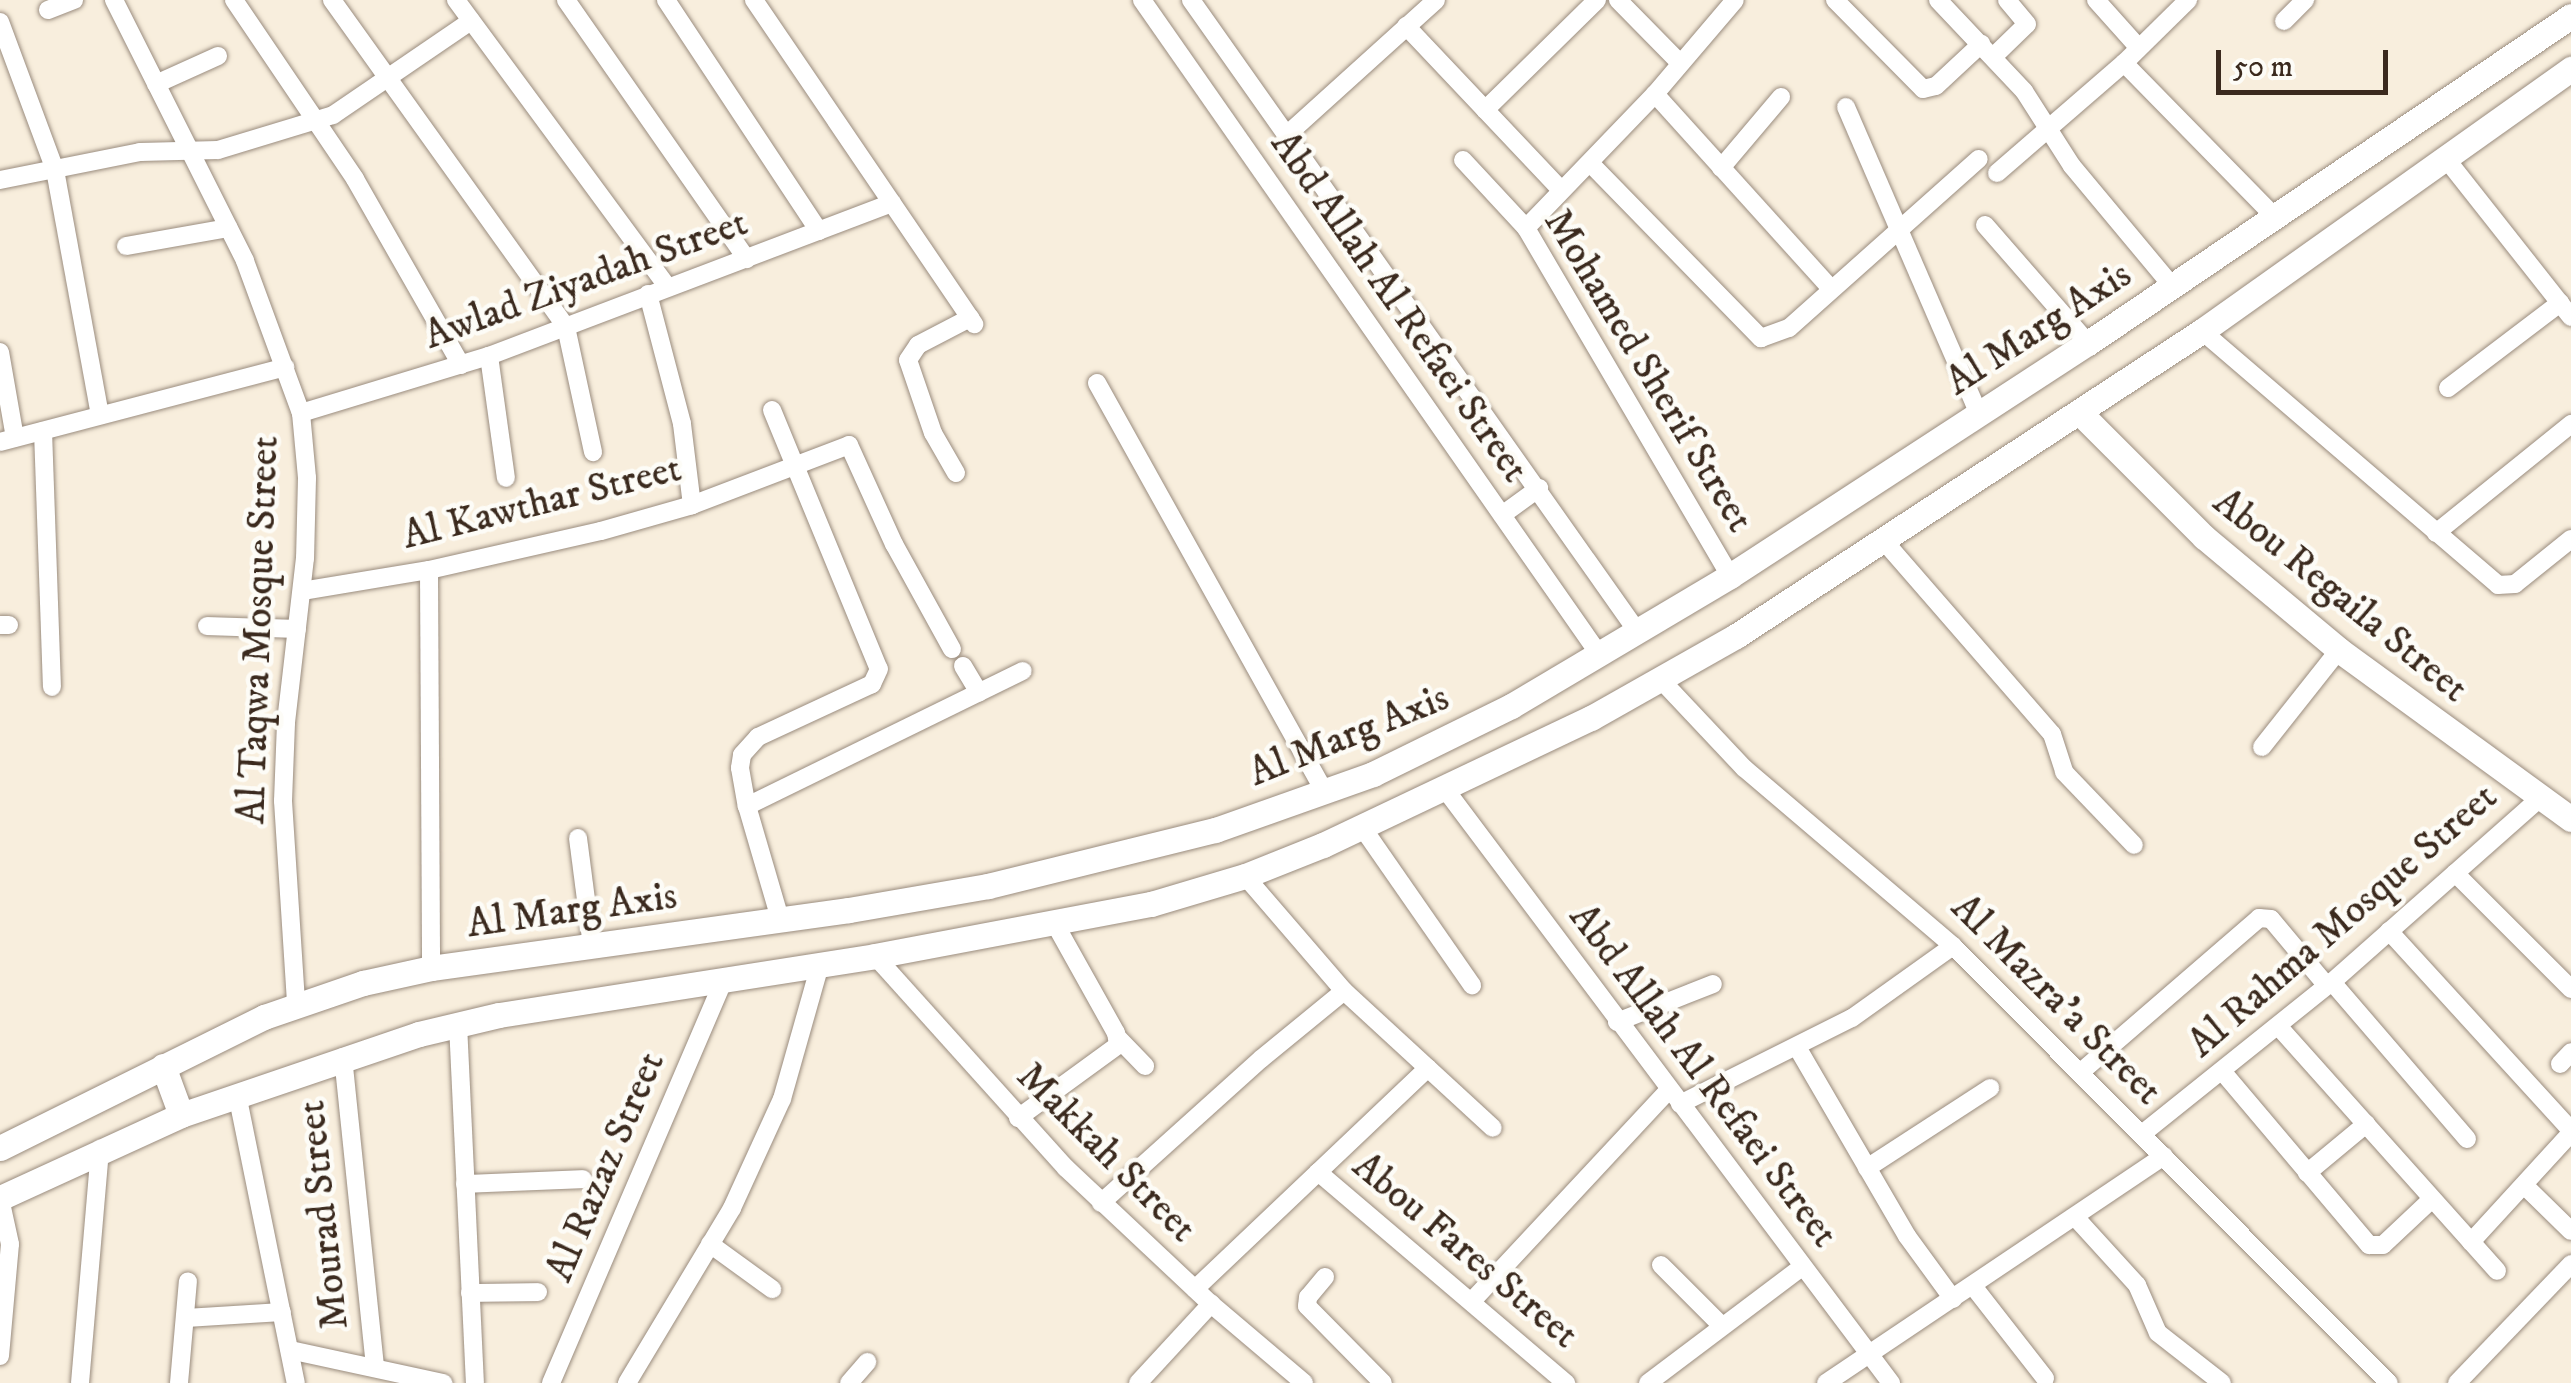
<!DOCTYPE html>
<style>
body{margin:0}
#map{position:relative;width:2571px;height:1383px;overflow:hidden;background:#f8eedd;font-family:"IM FELL DW Pica",serif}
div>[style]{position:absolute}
.roads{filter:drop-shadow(0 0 2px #9a8c7e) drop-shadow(0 0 2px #9a8c7e)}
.street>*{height:18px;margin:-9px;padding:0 9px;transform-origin:9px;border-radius:9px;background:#fff}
.secondary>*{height:25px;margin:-12.5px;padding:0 12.5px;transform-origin:12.5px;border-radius:12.5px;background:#fff}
span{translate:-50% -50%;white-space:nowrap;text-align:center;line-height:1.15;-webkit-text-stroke:9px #fdfcf7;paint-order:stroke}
.street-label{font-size:40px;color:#3b2a1e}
.scale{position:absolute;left:2216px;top:50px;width:172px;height:45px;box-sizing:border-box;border:5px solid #3b2a1e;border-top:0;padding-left:12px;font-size:30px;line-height:35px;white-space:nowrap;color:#3b2a1e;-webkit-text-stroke:8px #fdfcf7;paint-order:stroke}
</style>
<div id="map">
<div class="roads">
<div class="street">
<div style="left:114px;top:0;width:292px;rotate:63.3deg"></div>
<div style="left:245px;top:261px;width:162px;rotate:69.8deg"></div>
<div style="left:301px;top:413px;width:65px;rotate:84.7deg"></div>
<div style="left:307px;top:478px;width:80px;rotate:91.4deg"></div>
<div style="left:305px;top:558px;width:166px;rotate:96.6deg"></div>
<div style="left:286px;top:723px;width:78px;rotate:92.2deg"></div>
<div style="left:283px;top:801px;width:203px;rotate:86.3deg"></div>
<div style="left:234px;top:0;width:216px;rotate:55.9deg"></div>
<div style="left:355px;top:179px;width:214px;rotate:60.3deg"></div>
<div style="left:332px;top:0;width:402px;rotate:54.4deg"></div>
<div style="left:566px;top:327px;width:128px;rotate:77.8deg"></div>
<div style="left:456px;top:0;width:355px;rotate:53.6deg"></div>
<div style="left:566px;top:0;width:316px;rotate:55.1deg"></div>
<div style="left:666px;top:0;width:277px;rotate:56.5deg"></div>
<div style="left:754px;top:0;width:392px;rotate:55.8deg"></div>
<div style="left:1142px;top:0;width:798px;rotate:55.06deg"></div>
<div style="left:1191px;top:0;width:773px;rotate:54.75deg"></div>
<div style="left:1618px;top:0;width:88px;rotate:45.5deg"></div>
<div style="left:1835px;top:0;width:125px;rotate:45.3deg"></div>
<div style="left:1923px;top:89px;width:13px;rotate:-13deg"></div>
<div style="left:1936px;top:86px;width:62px;rotate:-43deg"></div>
<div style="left:1938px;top:0;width:125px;rotate:46.6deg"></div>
<div style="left:2024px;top:91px;width:89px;rotate:57.4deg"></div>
<div style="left:2072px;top:166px;width:156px;rotate:50.2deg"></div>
<div style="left:2096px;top:0;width:64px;rotate:48.1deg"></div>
<div style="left:48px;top:10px;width:28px;rotate:-21deg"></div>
<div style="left:2284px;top:21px;width:30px;rotate:-45deg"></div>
<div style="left:0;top:22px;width:158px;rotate:69.6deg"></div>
<div style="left:55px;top:170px;width:249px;rotate:79.6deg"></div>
<div style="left:1406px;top:26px;width:226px;rotate:46.6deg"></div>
<div style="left:1993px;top:57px;width:47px;rotate:-44.1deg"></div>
<div style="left:2027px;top:24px;width:31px;rotate:-130deg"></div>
<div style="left:2124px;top:63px;width:216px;rotate:45.6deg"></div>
<div style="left:156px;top:84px;width:68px;rotate:-24.3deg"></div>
<div style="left:1655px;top:94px;width:261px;rotate:47.9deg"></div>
<div style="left:1846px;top:107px;width:335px;rotate:66.6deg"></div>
<div style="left:1485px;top:110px;width:157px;rotate:-44.5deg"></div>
<div style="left:1289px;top:133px;width:198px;rotate:-42.1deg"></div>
<div style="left:1463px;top:160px;width:93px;rotate:47.2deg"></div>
<div style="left:1526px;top:228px;width:403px;rotate:59.6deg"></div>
<div style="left:2447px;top:160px;width:200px;rotate:51.7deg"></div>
<div style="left:1590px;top:163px;width:245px;rotate:45.7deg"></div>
<div style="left:1761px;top:338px;width:30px;rotate:-20deg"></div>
<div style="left:1789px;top:328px;width:254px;rotate:-41.7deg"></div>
<div style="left:1721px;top:168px;width:93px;rotate:-49.8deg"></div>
<div style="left:1997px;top:173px;width:168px;rotate:-40.9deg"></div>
<div style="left:2124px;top:63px;width:90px;rotate:-44.5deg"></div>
<div style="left:0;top:180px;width:143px;rotate:-11.3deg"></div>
<div style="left:140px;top:152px;width:78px;rotate:-1.5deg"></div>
<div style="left:218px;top:150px;width:120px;rotate:-16.9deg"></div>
<div style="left:333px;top:115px;width:167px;rotate:-34.3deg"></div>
<div style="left:1985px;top:225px;width:157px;rotate:48.9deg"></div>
<div style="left:1526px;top:228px;width:186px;rotate:-46.1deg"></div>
<div style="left:1655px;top:94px;width:123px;rotate:-49.6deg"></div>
<div style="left:126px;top:246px;width:104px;rotate:-10deg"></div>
<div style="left:648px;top:294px;width:134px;rotate:75.3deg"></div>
<div style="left:682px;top:424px;width:82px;rotate:83deg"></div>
<div style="left:2202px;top:331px;width:390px;rotate:40.6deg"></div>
<div style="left:2498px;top:585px;width:17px;rotate:-3deg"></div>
<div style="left:2515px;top:584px;width:72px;rotate:-38.8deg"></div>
<div style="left:0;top:352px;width:87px;rotate:80.1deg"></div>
<div style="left:489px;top:356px;width:123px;rotate:82.1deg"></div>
<div style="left:1097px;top:383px;width:468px;rotate:60.9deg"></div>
<div style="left:2448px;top:388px;width:141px;rotate:-37.2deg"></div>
<div style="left:772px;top:410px;width:280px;rotate:67.6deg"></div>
<div style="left:879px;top:669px;width:17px;rotate:115deg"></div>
<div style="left:872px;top:684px;width:126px;rotate:155.1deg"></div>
<div style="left:758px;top:737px;width:24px;rotate:132deg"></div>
<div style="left:742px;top:755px;width:13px;rotate:99deg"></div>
<div style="left:740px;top:768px;width:39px;rotate:80deg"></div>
<div style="left:747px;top:806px;width:118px;rotate:73.7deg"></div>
<div style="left:301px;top:413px;width:196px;rotate:-16.9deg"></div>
<div style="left:489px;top:356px;width:431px;rotate:-20.8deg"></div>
<div style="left:43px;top:431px;width:256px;rotate:88deg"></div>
<div style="left:0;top:442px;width:295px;rotate:-14.7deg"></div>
<div style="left:956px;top:473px;width:46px;rotate:-119.9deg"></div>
<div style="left:933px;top:433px;width:77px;rotate:-108.9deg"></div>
<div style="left:908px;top:360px;width:18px;rotate:-56deg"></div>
<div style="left:918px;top:345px;width:59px;rotate:-27.4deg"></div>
<div style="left:1502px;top:515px;width:46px;rotate:-36.1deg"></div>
<div style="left:2436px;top:533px;width:174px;rotate:-38.9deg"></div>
<div style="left:1884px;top:541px;width:256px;rotate:49deg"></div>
<div style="left:2052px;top:734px;width:40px;rotate:72deg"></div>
<div style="left:2064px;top:772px;width:101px;rotate:46.2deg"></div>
<div style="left:429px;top:570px;width:398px;rotate:89.7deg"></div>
<div style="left:302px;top:591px;width:129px;rotate:-9.4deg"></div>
<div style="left:429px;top:570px;width:176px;rotate:-12.8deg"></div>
<div style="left:601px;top:531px;width:95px;rotate:-15.9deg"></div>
<div style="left:692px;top:505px;width:168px;rotate:-20.9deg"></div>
<div style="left:849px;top:445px;width:109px;rotate:65.6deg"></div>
<div style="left:894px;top:544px;width:120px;rotate:61.1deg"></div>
<div style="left:0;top:625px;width:9px"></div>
<div style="left:207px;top:626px;width:90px;rotate:1.9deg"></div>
<div style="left:963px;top:666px;width:31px;rotate:59deg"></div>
<div style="left:1661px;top:680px;width:121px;rotate:46.7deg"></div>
<div style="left:1744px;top:768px;width:275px;rotate:40.4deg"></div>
<div style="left:1953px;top:946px;width:617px;rotate:45.07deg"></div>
<div style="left:2262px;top:747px;width:124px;rotate:-51.6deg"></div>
<div style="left:1445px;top:789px;width:743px;rotate:53.1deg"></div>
<div style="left:747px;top:806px;width:307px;rotate:-26.1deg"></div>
<div style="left:1362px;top:827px;width:193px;rotate:55.2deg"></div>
<div style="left:578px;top:838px;width:109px;rotate:82.6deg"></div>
<div style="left:2455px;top:873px;width:164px;rotate:45deg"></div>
<div style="left:1245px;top:876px;width:152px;rotate:49.3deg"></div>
<div style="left:1344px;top:991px;width:202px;rotate:42.6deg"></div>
<div style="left:2389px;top:931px;width:270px;rotate:47.6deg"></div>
<div style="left:875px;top:956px;width:285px;rotate:48deg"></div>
<div style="left:1066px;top:1168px;width:199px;rotate:43.2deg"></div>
<div style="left:1211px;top:1304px;width:122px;rotate:40.3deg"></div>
<div style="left:2332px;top:982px;width:207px;rotate:49.3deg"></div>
<div style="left:1617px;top:1022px;width:103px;rotate:-21.6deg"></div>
<div style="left:458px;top:1024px;width:359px;rotate:87.3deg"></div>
<div style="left:2279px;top:1027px;width:327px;rotate:48.2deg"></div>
<div style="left:1118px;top:1038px;width:39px;rotate:46deg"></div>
<div style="left:1797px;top:1047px;width:219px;rotate:59.8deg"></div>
<div style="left:1907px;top:1236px;width:78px;rotate:53.9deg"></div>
<div style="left:343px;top:1057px;width:312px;rotate:84.1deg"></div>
<div style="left:2560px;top:1064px;width:16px;rotate:-47deg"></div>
<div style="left:2082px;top:1071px;width:234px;rotate:-40.8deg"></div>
<div style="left:2259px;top:918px;width:12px;rotate:5deg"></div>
<div style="left:2271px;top:919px;width:87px;rotate:50.1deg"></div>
<div style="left:2222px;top:1071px;width:228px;rotate:49.8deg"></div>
<div style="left:2369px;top:1245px;width:14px"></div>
<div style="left:2383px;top:1245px;width:67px;rotate:-43.2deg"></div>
<div style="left:237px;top:1094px;width:295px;rotate:78.5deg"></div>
<div style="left:1680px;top:1104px;width:192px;rotate:-26.6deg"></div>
<div style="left:1852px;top:1018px;width:124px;rotate:-35.5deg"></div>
<div style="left:1018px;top:1118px;width:124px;rotate:-36.1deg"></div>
<div style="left:1118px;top:1045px;width:12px;rotate:-99deg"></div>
<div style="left:1116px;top:1033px;width:125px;rotate:-119.2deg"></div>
<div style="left:2142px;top:1134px;width:243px;rotate:-38.7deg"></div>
<div style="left:2332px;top:982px;width:279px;rotate:-41.5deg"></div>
<div style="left:1867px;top:1168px;width:147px;rotate:-33deg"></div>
<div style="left:1318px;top:1172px;width:326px;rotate:40.4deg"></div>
<div style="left:2307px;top:1173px;width:77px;rotate:-39.7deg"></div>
<div style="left:465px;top:1184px;width:118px;rotate:-2.4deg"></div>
<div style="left:2525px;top:1186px;width:64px;rotate:44.4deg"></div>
<div style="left:1101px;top:1203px;width:215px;rotate:-42deg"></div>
<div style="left:1261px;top:1059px;width:107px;rotate:-39.3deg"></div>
<div style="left:2076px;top:1218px;width:91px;rotate:47.7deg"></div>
<div style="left:2137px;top:1285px;width:52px;rotate:66.4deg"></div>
<div style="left:2158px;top:1333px;width:81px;rotate:38deg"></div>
<div style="left:2471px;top:1242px;width:148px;rotate:-47.5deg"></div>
<div style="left:710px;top:1244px;width:77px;rotate:36deg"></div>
<div style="left:1661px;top:1265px;width:85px;rotate:45deg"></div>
<div style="left:1325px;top:1277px;width:26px;rotate:130deg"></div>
<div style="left:1308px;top:1297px;width:9px;rotate:96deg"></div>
<div style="left:1307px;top:1306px;width:108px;rotate:45.4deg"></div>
<div style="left:1973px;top:1286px;width:117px;rotate:52deg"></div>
<div style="left:1195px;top:1289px;width:321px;rotate:-43.5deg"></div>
<div style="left:470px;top:1293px;width:68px;rotate:-0.8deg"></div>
<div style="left:1472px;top:1301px;width:289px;rotate:-47deg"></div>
<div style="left:186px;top:1318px;width:96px;rotate:-3.6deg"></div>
<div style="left:290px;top:1350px;width:157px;rotate:12.2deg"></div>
<div style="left:0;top:1356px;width:112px;rotate:-84.9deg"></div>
<div style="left:10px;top:1244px;width:47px;rotate:-102.3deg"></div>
<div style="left:80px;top:1383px;width:235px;rotate:-85.1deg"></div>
<div style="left:179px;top:1383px;width:102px;rotate:-85deg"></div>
<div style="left:551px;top:1383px;width:439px;rotate:-66.8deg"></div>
<div style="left:627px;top:1383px;width:204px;rotate:-59deg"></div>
<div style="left:732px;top:1208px;width:120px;rotate:-65.4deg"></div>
<div style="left:782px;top:1099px;width:139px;rotate:-74.2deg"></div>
<div style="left:849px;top:1383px;width:28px;rotate:-49deg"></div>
<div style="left:1138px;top:1383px;width:108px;rotate:-47.3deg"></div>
<div style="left:1648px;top:1383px;width:193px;rotate:-37deg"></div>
<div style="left:1826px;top:1383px;width:407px;rotate:-33.9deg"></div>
<div style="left:2457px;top:1383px;width:165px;rotate:-46.2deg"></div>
</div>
<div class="secondary">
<div style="left:2079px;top:412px;width:177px;rotate:45deg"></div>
<div style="left:2204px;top:537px;width:176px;rotate:39.9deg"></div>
<div style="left:2339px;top:650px;width:287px;rotate:36.1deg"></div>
<div style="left:163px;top:1066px;width:52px;rotate:69.8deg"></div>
<div style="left:0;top:1148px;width:295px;rotate:-26.4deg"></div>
<div style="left:264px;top:1017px;width:105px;rotate:-19deg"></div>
<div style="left:363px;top:983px;width:70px;rotate:-12.4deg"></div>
<div style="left:431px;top:968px;width:422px;rotate:-7.9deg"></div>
<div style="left:849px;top:910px;width:141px;rotate:-9.8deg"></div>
<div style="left:988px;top:886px;width:234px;rotate:-13.9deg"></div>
<div style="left:1215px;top:830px;width:168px;rotate:-19.5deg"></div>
<div style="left:1373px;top:774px;width:154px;rotate:-26.2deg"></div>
<div style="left:1511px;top:706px;width:255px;rotate:-30.7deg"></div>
<div style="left:1730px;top:576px;width:427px;rotate:-33.1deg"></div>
<div style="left:2088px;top:343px;width:583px;rotate:-34.1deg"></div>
<div style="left:0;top:1198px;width:199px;rotate:-24.6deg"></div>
<div style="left:181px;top:1115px;width:251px;rotate:-18.8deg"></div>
<div style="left:419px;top:1034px;width:82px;rotate:-13.4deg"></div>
<div style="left:499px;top:1015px;width:381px;rotate:-8.9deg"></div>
<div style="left:875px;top:956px;width:281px;rotate:-10.7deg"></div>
<div style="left:1151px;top:904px;width:98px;rotate:-16.6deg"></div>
<div style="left:1245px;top:876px;width:84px;rotate:-21.7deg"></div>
<div style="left:1323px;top:845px;width:297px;rotate:-25.4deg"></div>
<div style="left:1591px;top:718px;width:167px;rotate:-29.5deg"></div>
<div style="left:1736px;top:636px;width:557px;rotate:-33.21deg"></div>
<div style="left:2202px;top:331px;width:453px;rotate:-35.4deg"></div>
</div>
</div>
<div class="street-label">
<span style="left:586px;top:280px;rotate:-20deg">Awlad Ziyadah Street</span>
<span style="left:1399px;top:307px;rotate:55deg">Abd Allah Al Refaei Street</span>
<span style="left:2039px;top:329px;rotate:-33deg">Al Marg Axis</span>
<span style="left:1648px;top:371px;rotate:59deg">Mohamed Sherif Street</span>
<span style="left:542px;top:503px;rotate:-14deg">Al Kawthar Street</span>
<span style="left:2340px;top:596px;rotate:39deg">Abou Regaila Street</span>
<span style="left:259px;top:630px;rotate:-88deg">Al Taqwa Mosque Street</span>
<span style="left:1349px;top:736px;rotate:-22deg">Al Marg Axis</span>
<span style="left:572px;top:911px;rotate:-8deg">Al Marg Axis</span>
<span style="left:2343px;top:921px;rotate:-41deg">Al Rahma Mosque Street</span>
<span style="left:2056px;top:1000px;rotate:45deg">Al Mazra'a Street</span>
<span style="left:1703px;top:1076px;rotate:53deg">Abd Allah Al Refaei Street</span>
<span style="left:1106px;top:1153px;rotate:45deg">Makkah Street</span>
<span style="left:606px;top:1167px;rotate:-67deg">Al Razaz Street</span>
<span style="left:324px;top:1215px;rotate:-96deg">Mourad Street</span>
<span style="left:1465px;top:1251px;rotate:40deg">Abou Fares Street</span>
</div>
<div class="scale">50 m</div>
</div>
